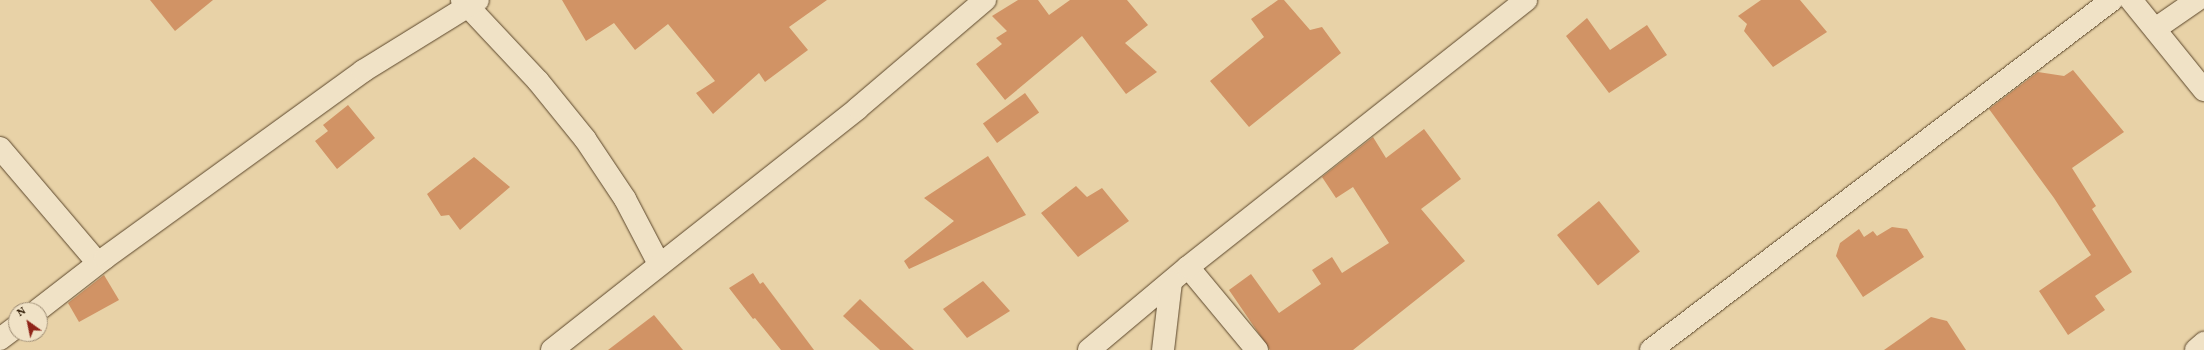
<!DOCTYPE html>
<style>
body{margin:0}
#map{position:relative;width:2204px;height:350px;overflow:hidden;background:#e8d2a7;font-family:Vollkorn,serif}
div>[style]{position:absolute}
.building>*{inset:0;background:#d19365;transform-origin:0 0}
.roads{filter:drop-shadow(0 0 1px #5b462b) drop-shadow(0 0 1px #5b462b)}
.minor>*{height:22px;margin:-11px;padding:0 11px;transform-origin:11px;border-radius:11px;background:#f0e2c6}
span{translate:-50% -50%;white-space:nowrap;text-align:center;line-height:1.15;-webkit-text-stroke:3.5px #f0e2c6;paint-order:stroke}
.north{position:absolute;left:8px;top:302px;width:40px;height:40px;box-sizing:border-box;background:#f0e2c6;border:1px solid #a29178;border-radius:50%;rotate:327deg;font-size:11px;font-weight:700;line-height:16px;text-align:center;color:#2c1802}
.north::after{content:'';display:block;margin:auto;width:14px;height:18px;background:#8f2418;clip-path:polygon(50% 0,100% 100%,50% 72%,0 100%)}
</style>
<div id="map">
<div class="building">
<div style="clip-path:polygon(150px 0,213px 0,175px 31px)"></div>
<div style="clip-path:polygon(562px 0,827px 0,789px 27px,808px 50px,765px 82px,759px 73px,713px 114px,696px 93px,715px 81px,668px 24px,635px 50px,614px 23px,586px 41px)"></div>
<div style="clip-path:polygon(1018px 0,1038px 0,1049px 15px,1070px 0,1127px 0,1148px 25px,1125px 43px,1157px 72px,1126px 94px,1082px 36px,1005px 100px,976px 64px,1002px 44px,996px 38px,1007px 31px,992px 16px)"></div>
<div style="clip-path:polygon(1278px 0,1284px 0,1310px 30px,1322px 27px,1341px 53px,1249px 127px,1210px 81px,1264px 37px,1251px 19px)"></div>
<div style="clip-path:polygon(1761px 0,1800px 0,1827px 32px,1773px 67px,1744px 31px,1747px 24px,1738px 16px)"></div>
<div style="clip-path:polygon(1587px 18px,1610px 50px,1647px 25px,1667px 55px,1609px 93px,1566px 36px)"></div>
<div style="clip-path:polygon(2073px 70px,2124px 132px,2072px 168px,2096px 206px,2092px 209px,2132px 272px,2095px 296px,2105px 310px,2068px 335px,2039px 291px,2091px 255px,2054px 198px,1989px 109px,2038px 72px,2064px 76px)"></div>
<div style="left:1025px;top:93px;width:24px;height:52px;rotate:54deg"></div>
<div style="clip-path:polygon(348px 105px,375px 138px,337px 169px,315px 141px,328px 131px,323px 125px)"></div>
<div style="clip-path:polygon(1424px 129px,1461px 179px,1421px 209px,1465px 261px,1353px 350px,1270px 350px,1229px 290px,1251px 274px,1279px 313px,1321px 284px,1312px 270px,1332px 257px,1342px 273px,1389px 243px,1353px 187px,1336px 198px,1322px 177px,1373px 137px,1386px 158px)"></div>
<div style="clip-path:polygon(988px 156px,1026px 215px,909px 269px,904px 261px,954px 221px,924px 198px)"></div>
<div style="clip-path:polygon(474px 157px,510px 187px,460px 230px,449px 215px,441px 216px,427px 194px)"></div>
<div style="clip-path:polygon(1076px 186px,1087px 197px,1102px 188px,1129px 221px,1078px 257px,1041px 213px)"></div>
<div style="left:1599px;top:201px;width:65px;height:54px;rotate:51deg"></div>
<div style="clip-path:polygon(1892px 227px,1907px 229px,1924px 257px,1863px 297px,1836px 256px,1840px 243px,1859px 229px,1864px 237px,1873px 231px,1877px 236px)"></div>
<div style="clip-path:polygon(753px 273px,760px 284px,763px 282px,814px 350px,781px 350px,755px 318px,753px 319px,729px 288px)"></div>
<div style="clip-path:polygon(104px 275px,119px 300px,79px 322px,68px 303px)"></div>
<div style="clip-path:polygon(983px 281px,1010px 311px,967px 338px,943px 309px)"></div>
<div style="clip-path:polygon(860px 299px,914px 350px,880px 350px,843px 316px)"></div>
<div style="clip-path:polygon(654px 315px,683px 350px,608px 350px)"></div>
<div style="clip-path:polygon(1931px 317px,1947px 321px,1966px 350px,1884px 350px)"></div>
</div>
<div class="roads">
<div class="minor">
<div style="left:462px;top:0;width:111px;rotate:46.8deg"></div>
<div style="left:538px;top:81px;width:75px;rotate:51deg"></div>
<div style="left:585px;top:139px;width:72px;rotate:56.3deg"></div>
<div style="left:625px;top:199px;width:73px;rotate:62.4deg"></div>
<div style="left:2131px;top:0;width:116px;rotate:51deg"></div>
<div style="left:2155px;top:29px;width:51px;rotate:-34.6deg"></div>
<div style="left:0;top:148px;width:151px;rotate:49.6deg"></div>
<div style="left:1188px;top:267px;width:108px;rotate:50.3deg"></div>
<div style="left:38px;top:310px;width:85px;rotate:-37.8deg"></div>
<div style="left:105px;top:258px;width:319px;rotate:-35.9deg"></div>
<div style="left:363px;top:71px;width:135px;rotate:-31.7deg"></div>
<div style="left:0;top:339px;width:20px;rotate:-37deg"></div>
<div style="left:552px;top:350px;width:390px;rotate:-38.3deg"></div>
<div style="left:858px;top:108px;width:167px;rotate:-40.4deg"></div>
<div style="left:1089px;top:350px;width:129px;rotate:-40deg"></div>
<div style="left:1188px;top:267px;width:431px;rotate:-38.3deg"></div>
<div style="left:1163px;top:350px;width:68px;rotate:-83.3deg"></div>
<div style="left:1651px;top:350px;width:579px;rotate:-37.21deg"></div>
<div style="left:2196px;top:350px;width:11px;rotate:-41deg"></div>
</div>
</div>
<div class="north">N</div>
</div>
